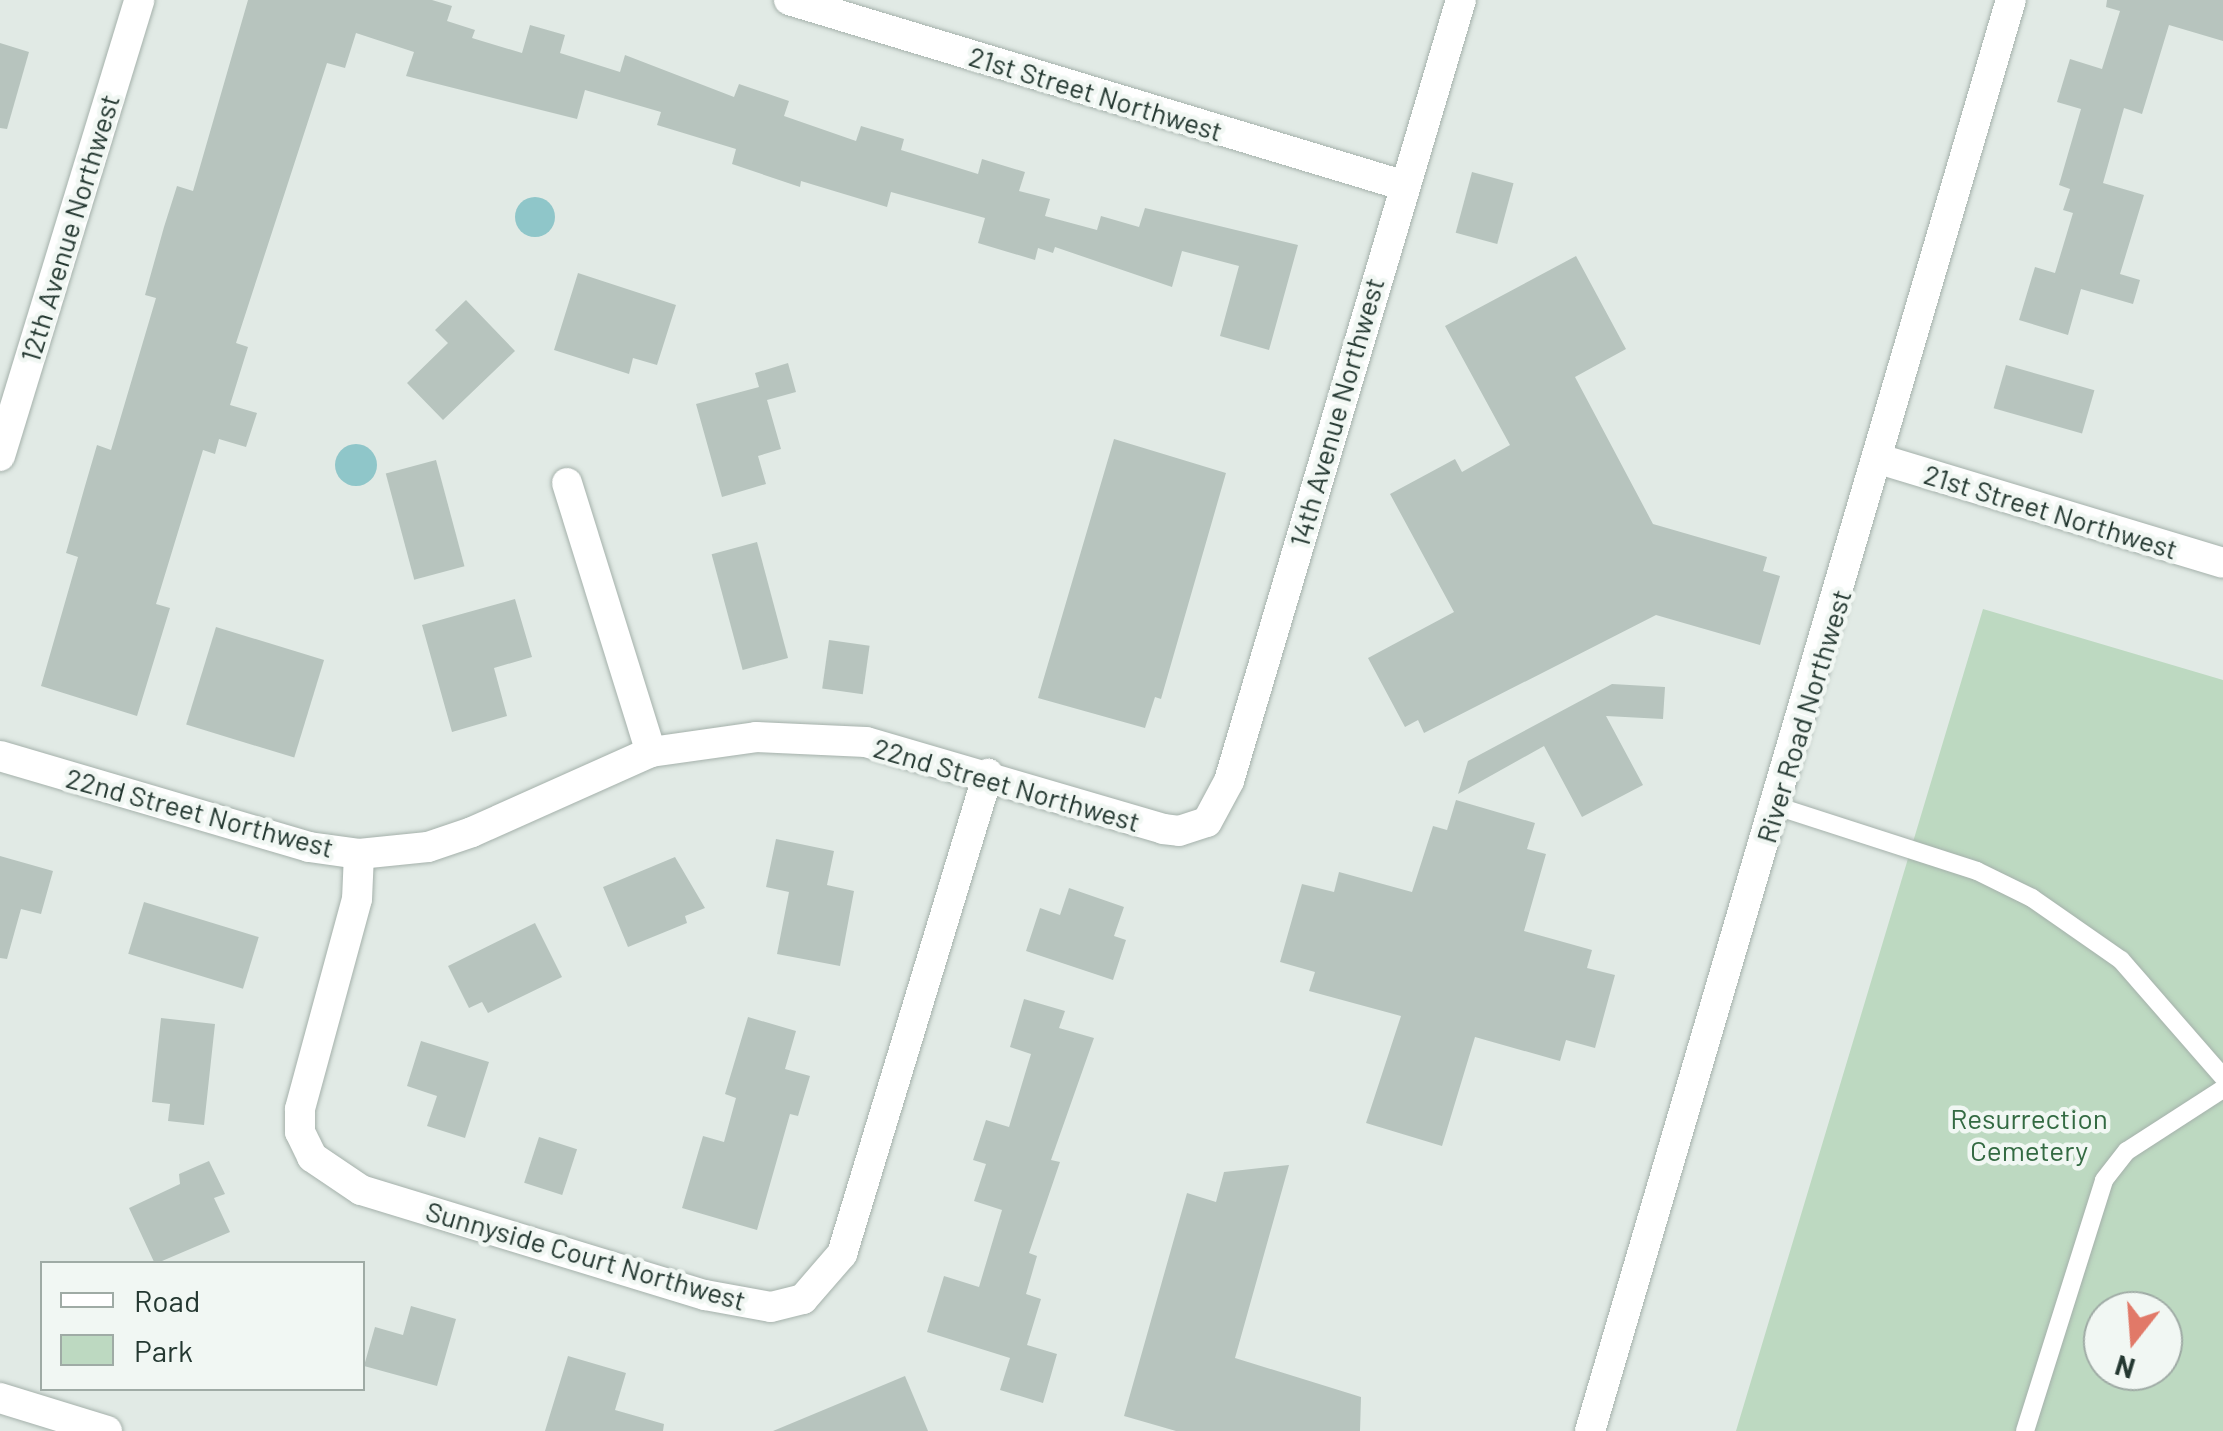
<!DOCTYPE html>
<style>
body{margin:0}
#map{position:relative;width:2223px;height:1431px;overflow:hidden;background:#e1eae5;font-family:Barlow,sans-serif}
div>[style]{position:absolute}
.green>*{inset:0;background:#bdd9c1}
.water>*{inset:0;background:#8fc6c9}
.round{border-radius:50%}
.building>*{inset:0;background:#b7c4be;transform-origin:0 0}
.roads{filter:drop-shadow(0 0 2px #a5b1ab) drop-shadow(0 0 2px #a5b1ab)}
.lane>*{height:18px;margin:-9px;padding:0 9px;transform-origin:9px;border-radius:9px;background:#fff}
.street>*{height:30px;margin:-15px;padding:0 15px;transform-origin:15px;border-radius:15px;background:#fff}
.secondary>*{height:30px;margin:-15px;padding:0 15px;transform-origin:15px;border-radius:15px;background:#fff}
span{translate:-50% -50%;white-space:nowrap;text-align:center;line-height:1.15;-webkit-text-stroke:9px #f1f7f3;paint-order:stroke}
.street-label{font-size:28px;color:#243831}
.park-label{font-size:28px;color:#336a42}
.legend{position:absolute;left:40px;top:1261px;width:325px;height:130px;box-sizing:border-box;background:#f1f7f3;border:2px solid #9faba5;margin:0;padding:12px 18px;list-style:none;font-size:30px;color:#243831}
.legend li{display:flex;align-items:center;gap:20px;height:50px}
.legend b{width:50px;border:2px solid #9faba5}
.north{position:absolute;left:2083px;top:1291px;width:100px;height:100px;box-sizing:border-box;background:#f1f7f3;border:2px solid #9faba5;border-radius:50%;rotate:197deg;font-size:28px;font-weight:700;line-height:40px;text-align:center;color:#243831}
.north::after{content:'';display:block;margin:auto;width:35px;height:45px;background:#e17968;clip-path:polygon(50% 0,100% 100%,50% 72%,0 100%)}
</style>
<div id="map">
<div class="green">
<div style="clip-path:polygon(evenodd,1983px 609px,2223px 680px,2223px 1431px,1736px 1431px,1983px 609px,2103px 1311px,2163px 1311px,2163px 1371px,2103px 1371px,2103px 1311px)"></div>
</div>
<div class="water">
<div class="round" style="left:515px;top:197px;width:40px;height:40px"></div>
<div class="round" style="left:335px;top:444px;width:42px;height:42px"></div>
</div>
<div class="building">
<div style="clip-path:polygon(248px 0,432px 0,452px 6px,447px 21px,475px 30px,472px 38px,522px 53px,530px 25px,565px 35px,560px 53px,620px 72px,625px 55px,734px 97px,739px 84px,789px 101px,784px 116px,856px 141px,861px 126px,904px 139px,901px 150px,978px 174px,982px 159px,1025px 172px,1019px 191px,1050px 199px,1045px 216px,1097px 230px,1101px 216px,1139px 227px,1145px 208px,1298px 245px,1269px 350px,1220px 336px,1239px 266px,1182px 251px,1172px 287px,1055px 247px,1053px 253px,1038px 248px,1035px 260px,978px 243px,985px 218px,891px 192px,887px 207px,801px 181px,800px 187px,732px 164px,736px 149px,657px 125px,661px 112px,585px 90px,577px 119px,406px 76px,414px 52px,356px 33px,345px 68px,327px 63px,236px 343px,248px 347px,230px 405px,257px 413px,246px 447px,219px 439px,215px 454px,203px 450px,156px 604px,170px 608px,137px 716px,41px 686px,78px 557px,66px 553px,85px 486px,97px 445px,111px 450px,156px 298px,145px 295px,164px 227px,177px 186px,193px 191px)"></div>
<div style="clip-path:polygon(2107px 0,2223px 0,2223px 41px,2169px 25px,2142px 114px,2124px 108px,2103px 183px,2144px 195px,2120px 274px,2140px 280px,2133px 304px,2081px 289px,2068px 335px,2019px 320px,2035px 267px,2055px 273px,2073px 213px,2063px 210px,2070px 189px,2059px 185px,2081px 109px,2057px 102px,2070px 59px,2102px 69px,2120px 11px,2106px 7px)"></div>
<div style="clip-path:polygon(0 43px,29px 52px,7px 129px,0 128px)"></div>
<div style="left:1472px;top:172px;width:43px;height:63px;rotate:15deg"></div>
<div style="clip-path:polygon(1576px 256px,1626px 349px,1575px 377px,1653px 524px,1767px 557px,1763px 571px,1780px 576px,1760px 645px,1656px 615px,1424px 733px,1418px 720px,1405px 727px,1368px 658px,1454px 612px,1390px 494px,1455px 459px,1462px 472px,1510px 445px,1445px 326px)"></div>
<div style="clip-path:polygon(578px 273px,676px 305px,657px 365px,633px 358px,629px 374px,554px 350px)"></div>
<div style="clip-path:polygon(466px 300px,515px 351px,443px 420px,407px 383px,448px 343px,435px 330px)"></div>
<div style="clip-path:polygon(788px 363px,796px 392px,767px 400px,781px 449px,758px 456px,766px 484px,722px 497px,696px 404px,759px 387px,755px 373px)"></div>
<div style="left:2006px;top:365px;width:92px;height:45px;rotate:16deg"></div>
<div style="clip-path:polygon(1114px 439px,1226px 473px,1161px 699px,1155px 697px,1145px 728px,1038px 698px)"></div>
<div style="left:436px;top:460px;width:110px;height:52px;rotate:75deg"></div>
<div style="left:757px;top:542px;width:120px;height:47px;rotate:75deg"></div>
<div style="clip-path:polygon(515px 599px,532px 657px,494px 668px,507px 716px,452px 732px,422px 625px)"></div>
<div style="left:216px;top:627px;width:113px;height:102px;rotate:17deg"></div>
<div style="left:829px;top:640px;width:41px;height:49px;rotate:8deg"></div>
<div style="clip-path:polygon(1612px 684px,1665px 687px,1663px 719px,1606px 716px,1643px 785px,1582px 817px,1544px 746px,1458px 794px,1468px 761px)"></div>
<div style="clip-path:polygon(1456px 800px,1535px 823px,1527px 849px,1546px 854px,1524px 931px,1592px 950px,1587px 968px,1615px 975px,1595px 1048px,1566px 1040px,1560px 1061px,1475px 1037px,1442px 1146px,1366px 1123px,1401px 1016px,1309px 991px,1315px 972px,1280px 962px,1302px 884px,1334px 892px,1339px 872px,1412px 892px,1433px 826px,1447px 830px)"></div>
<div style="clip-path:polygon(776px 839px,834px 851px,827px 885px,854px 891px,840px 966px,777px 954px,789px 892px,766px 887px)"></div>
<div style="clip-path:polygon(0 856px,53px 871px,41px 914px,21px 909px,7px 959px,0 958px)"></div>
<div style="clip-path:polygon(675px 857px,705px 908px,685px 916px,687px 923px,628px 947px,603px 887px)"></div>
<div style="clip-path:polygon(1069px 888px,1124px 907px,1114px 936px,1126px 940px,1113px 980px,1026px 951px,1040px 908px,1060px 915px)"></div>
<div style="left:144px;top:902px;width:120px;height:54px;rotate:17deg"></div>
<div style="clip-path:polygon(535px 923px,562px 977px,488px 1013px,482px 1002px,469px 1008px,448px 966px)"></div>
<div style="clip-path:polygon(1024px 999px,1065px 1011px,1059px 1028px,1094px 1038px,1051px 1160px,1060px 1162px,1029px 1253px,1037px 1256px,1026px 1294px,1041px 1299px,1027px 1345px,1057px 1354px,1043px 1403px,1000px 1390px,1010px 1358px,927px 1332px,944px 1276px,979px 1287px,1002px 1210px,974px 1201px,986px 1164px,973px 1160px,986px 1120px,1009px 1127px,1031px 1054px,1010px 1047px)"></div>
<div style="clip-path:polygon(748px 1017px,796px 1031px,785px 1069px,810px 1076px,798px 1116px,790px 1114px,757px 1230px,682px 1208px,703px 1136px,724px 1142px,736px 1098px,725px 1094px)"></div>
<div style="clip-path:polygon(161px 1018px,215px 1024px,204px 1125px,168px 1121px,170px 1104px,152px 1102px)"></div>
<div style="clip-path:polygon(421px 1041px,489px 1062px,465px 1138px,427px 1126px,437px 1096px,407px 1086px)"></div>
<div style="left:539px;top:1137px;width:40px;height:48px;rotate:18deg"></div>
<div style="clip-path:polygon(209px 1161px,225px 1194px,214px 1198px,230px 1232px,155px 1264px,129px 1208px,180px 1184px,179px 1174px)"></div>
<div style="clip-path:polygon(1289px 1165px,1235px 1358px,1361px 1397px,1360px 1431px,1176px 1431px,1124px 1416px,1187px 1193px,1216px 1202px,1224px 1172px)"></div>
<div style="clip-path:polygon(411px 1306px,456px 1319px,437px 1386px,364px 1366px,375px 1327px,403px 1335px)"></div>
<div style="clip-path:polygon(568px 1356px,626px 1373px,615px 1410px,664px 1424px,663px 1431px,545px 1431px)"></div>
<div style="clip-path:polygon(905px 1376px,928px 1431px,773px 1431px)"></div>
</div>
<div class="roads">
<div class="lane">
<div style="left:1776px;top:806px;width:211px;rotate:17.9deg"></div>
<div style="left:1977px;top:871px;width:61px;rotate:26.1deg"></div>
<div style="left:2032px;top:898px;width:108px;rotate:34.9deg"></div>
<div style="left:2121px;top:960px;width:155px;rotate:48.9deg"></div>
<div style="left:2025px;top:1431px;width:263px;rotate:-72.5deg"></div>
<div style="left:2104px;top:1180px;width:37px;rotate:-52deg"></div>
<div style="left:2127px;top:1151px;width:114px;rotate:-32.9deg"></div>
</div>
<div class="street">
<div style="left:789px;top:0;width:640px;rotate:16.79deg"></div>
<div style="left:0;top:456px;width:477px;rotate:-73deg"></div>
<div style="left:1879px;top:459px;width:359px;rotate:16.8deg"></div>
<div style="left:567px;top:483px;width:282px;rotate:72.7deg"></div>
<div style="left:0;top:756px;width:322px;rotate:16.4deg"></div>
<div style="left:309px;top:847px;width:50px;rotate:8deg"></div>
<div style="left:359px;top:854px;width:69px;rotate:-5.8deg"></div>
<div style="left:428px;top:847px;width:46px;rotate:-18.8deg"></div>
<div style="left:472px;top:832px;width:196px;rotate:-24.1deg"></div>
<div style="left:651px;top:752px;width:106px;rotate:-8.1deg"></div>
<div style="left:756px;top:737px;width:110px;rotate:2.6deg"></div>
<div style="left:866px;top:742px;width:309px;rotate:16.3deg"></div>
<div style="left:1163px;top:829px;width:16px;rotate:7deg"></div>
<div style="left:1179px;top:831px;width:29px;rotate:-18deg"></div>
<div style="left:1207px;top:822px;width:47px;rotate:-61.8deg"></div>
<div style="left:1229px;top:781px;width:815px;rotate:-73.46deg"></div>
<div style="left:359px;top:854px;width:45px;rotate:92.5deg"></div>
<div style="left:357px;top:899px;width:218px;rotate:105.2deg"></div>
<div style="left:300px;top:1109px;width:23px;rotate:90deg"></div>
<div style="left:300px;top:1132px;width:28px;rotate:64deg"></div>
<div style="left:312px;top:1157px;width:59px;rotate:34deg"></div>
<div style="left:361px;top:1190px;width:360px;rotate:17deg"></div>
<div style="left:705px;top:1295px;width:67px;rotate:10.3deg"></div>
<div style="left:771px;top:1307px;width:33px;rotate:-14deg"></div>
<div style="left:803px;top:1299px;width:60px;rotate:-49.1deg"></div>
<div style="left:842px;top:1254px;width:502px;rotate:-73.08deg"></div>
</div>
<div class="secondary">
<div style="left:0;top:1398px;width:112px;rotate:17.1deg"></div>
<div style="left:1590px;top:1431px;width:1492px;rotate:-73.61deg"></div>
</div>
</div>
<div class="street-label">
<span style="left:1096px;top:93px;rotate:17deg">21st Street Northwest</span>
<span style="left:69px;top:228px;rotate:-73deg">12th Avenue Northwest</span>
<span style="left:1336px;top:412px;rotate:-74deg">14th Avenue Northwest</span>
<span style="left:2051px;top:511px;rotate:17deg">21st Street Northwest</span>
<span style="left:1803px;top:716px;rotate:-73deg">River Road Northwest</span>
<span style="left:1007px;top:784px;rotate:16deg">22nd Street Northwest</span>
<span style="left:200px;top:812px;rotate:15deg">22nd Street Northwest</span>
<span style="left:586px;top:1255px;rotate:16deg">Sunnyside Court Northwest</span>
</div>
<div class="park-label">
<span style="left:2029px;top:1134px">Resurrection<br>Cemetery</span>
</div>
<ul class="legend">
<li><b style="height:12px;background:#fff"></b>Road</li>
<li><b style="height:28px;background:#bdd9c1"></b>Park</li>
</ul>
<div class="north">N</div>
</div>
